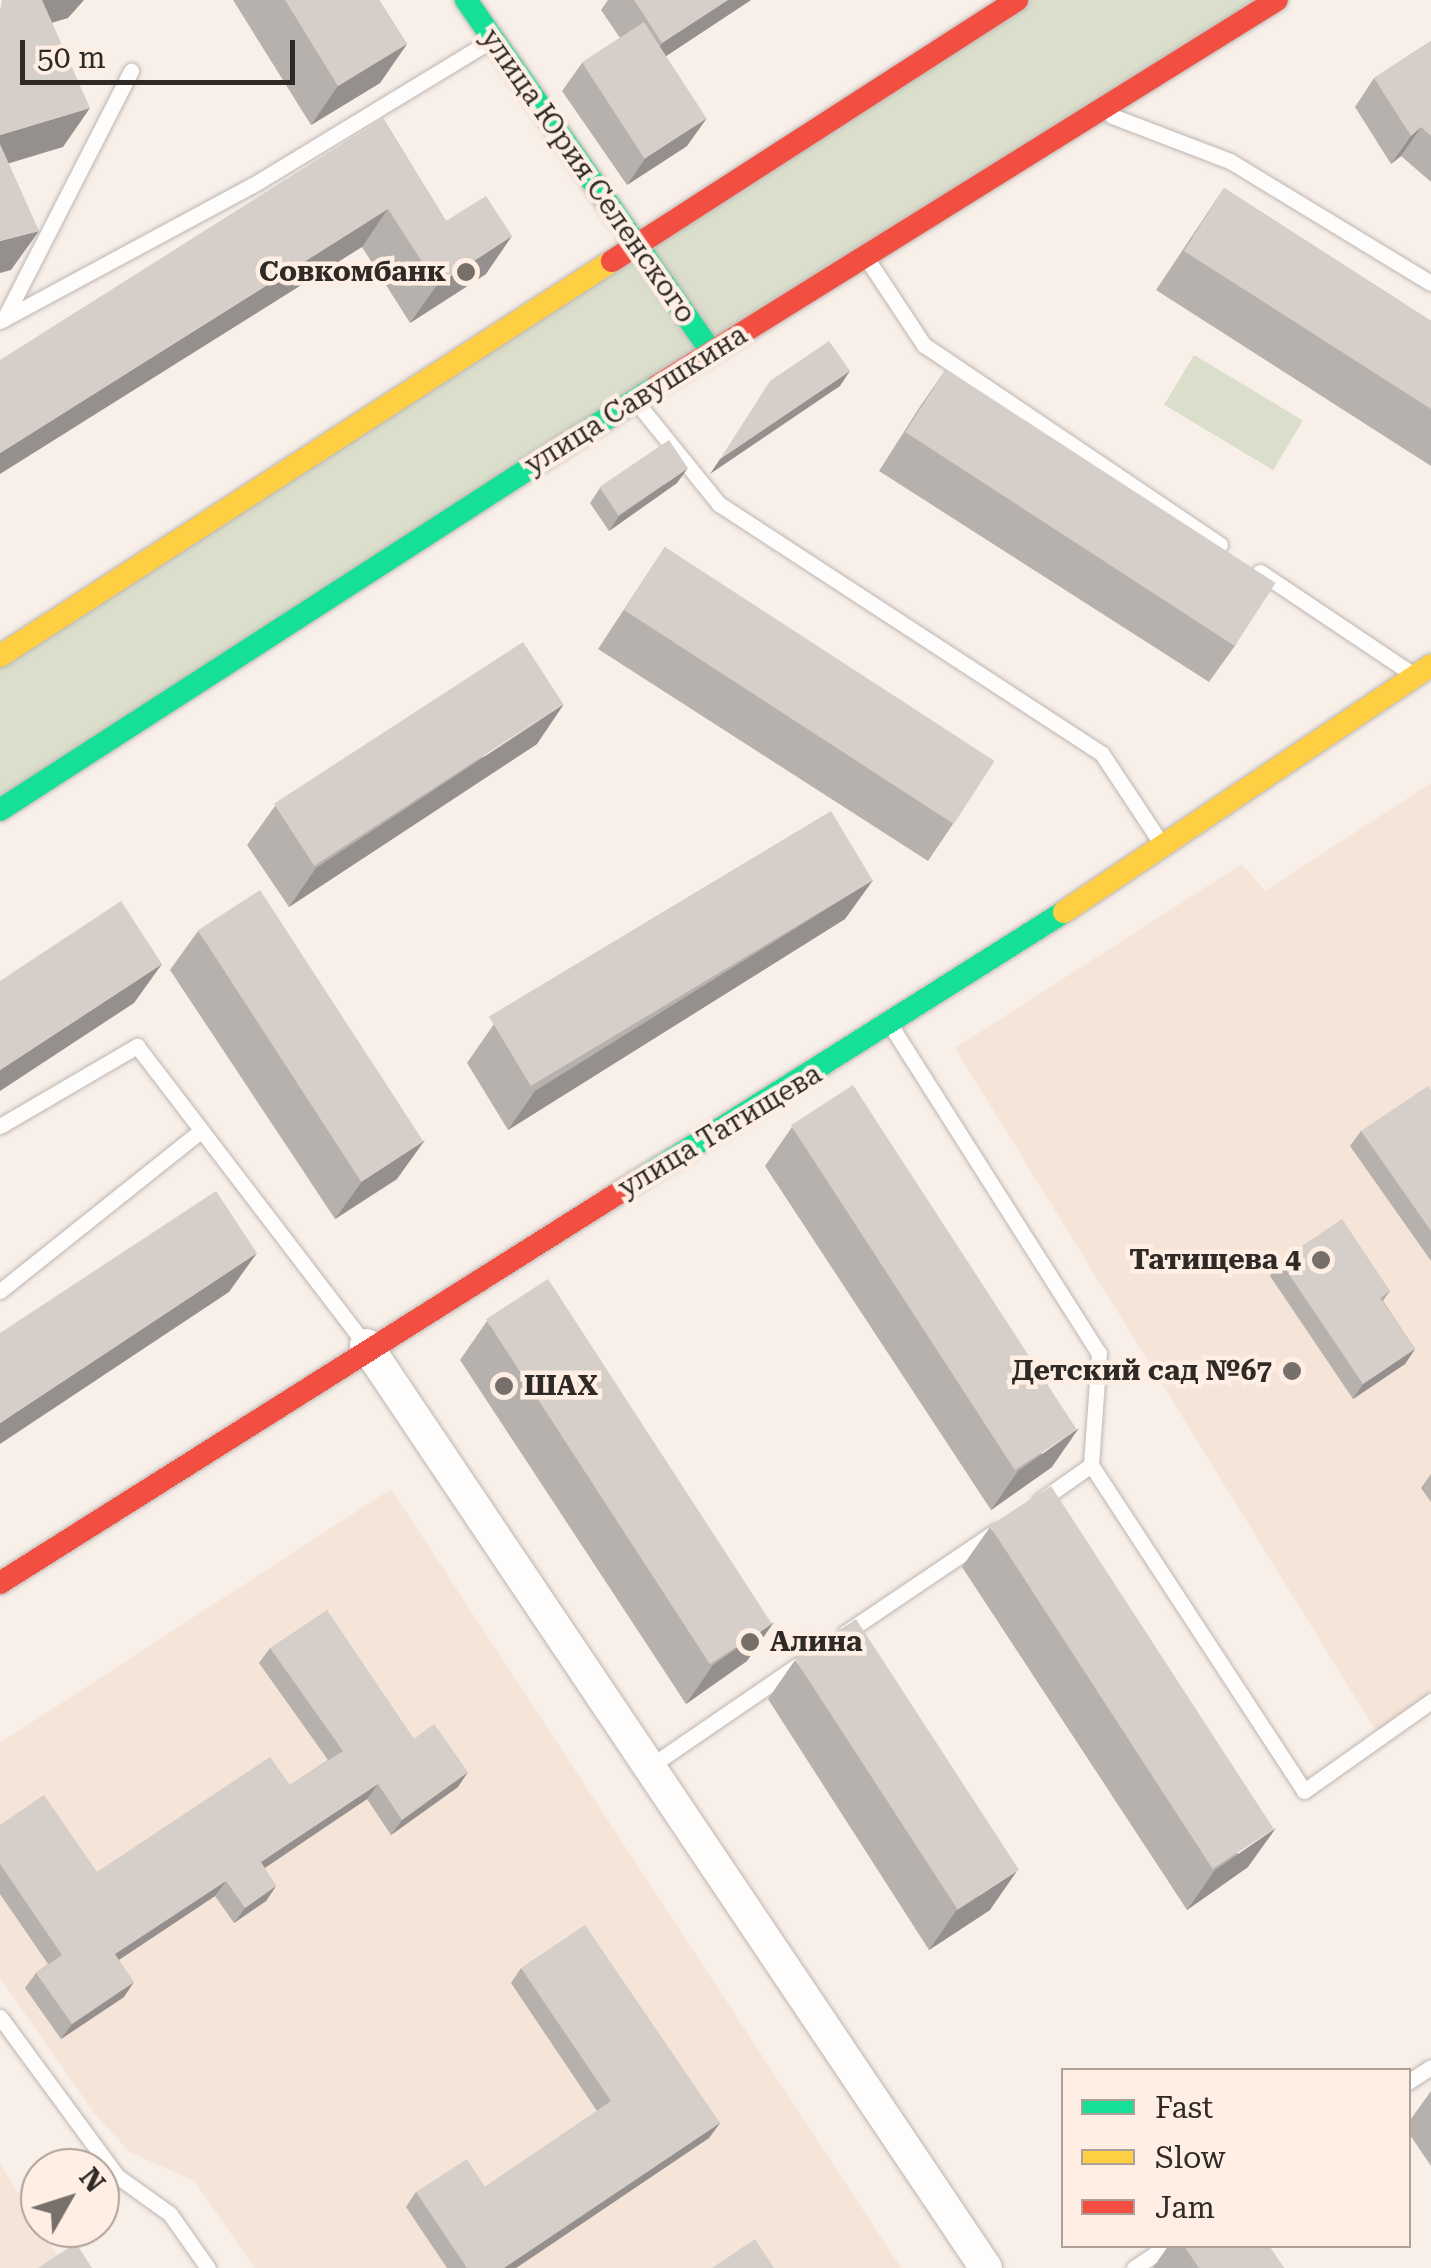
<!DOCTYPE html>
<meta charset="utf-8">
<style>
body{margin:0}
#map{position:relative;width:1431px;height:2268px;overflow:hidden;background:#f8efe9;font-family:"Roboto Serif",serif}
div>[style]{position:absolute}
.built>*{inset:0;background:#f5e4d8}
.green>*{inset:0;background:#dadecb;transform-origin:0 0}
.roads{filter:drop-shadow(0 0 2px #bdb6b1) drop-shadow(0 0 2px #bdb6b1)}
.lane>*{height:15px;margin:-7.5px;padding:0 7.5px;transform-origin:7.5px;border-radius:7.5px;background:#fefdfc}
.street>*{height:32px;margin:-16px;padding:0 16px;transform-origin:16px;border-radius:16px;background:#fefdfc}
.fast>*{height:22px;margin:-11px;padding:0 11px;transform-origin:11px;border-radius:11px;background:#16e098}
.slow>*{height:22px;margin:-11px;padding:0 11px;transform-origin:11px;border-radius:11px;background:#ffcf43}
.jam>*{height:22px;margin:-11px;padding:0 11px;transform-origin:11px;border-radius:11px;background:#f24e42}
.wall>*{inset:0;background:#b7b1ad}
.shaded-wall>*{inset:0;background:#95908d}
.building>*{inset:0;background:#d5cec9;transform-origin:0 0}
.dots>*{width:28px;height:28px;translate:-50% -50%;box-sizing:border-box;border:5px solid #feeee3;border-radius:50%}
span{translate:-50% -50%;white-space:nowrap;text-align:center;line-height:1.15;-webkit-text-stroke:9px #feeee3;paint-order:stroke}
.street-label{font-size:28px;color:#302a26}
.poi-label{font-size:28px;color:#302a26;font-weight:700}
.right{translate:-100% -50%;text-align:right}
.left{translate:0 -50%;text-align:left}
.legend{position:absolute;left:1061px;top:2068px;width:350px;height:180px;box-sizing:border-box;background:#feeee3;border:2px solid #aca097;margin:0;padding:12px 18px;list-style:none;font-size:30px;color:#302a26}
.legend li{display:flex;align-items:center;gap:20px;height:50px}
.legend b{width:50px;border:2px solid #aca097}
.north{position:absolute;left:20px;top:2148px;width:100px;height:100px;box-sizing:border-box;background:#feeee3;border:2px solid #aca097;border-radius:50%;rotate:51deg;font-size:28px;font-weight:700;line-height:40px;text-align:center;color:#302a26}
.north::after{content:'';display:block;margin:auto;width:35px;height:45px;background:#766f6a;clip-path:polygon(50% 0,100% 100%,50% 72%,0 100%)}
.scale{position:absolute;left:20px;top:40px;width:275px;height:45px;box-sizing:border-box;border:5px solid #302a26;border-top:0;padding-left:12px;font-size:30px;line-height:35px;white-space:nowrap;color:#302a26;-webkit-text-stroke:8px #feeee3;paint-order:stroke}
</style>
<div id="map">
<div class="built">
<div style="clip-path:polygon(1431px 783px,1431px 1693px,1376px 1731px,955px 1048px,1242px 864px,1265px 891px)"></div>
<div style="clip-path:polygon(391px 1489px,901px 2268px,255px 2268px,194px 2181px,130px 2152px,97px 2117px,0 1978px,0 1743px)"></div>
<div style="clip-path:polygon(0 2164px,40px 2228px,66px 2268px,0 2268px)"></div>
</div>
<div class="green">
<div style="clip-path:polygon(1017px 0,1277px 0,0 810px,0 658px)"></div>
<div style="left:1194px;top:355px;width:127px;height:58px;rotate:31deg"></div>
</div>
<div class="roads">
<div class="lane">
<div style="left:1112px;top:116px;width:126px;rotate:20.9deg"></div>
<div style="left:1230px;top:161px;width:235px;rotate:31.3deg"></div>
<div style="left:869px;top:262px;width:100px;rotate:56.5deg"></div>
<div style="left:924px;top:345px;width:357px;rotate:34deg"></div>
<div style="left:4px;top:319px;width:279px;rotate:-62.9deg"></div>
<div style="left:0;top:321px;width:287px;rotate:-28.3deg"></div>
<div style="left:253px;top:185px;width:275px;rotate:-31.3deg"></div>
<div style="left:642px;top:409px;width:122px;rotate:51deg"></div>
<div style="left:719px;top:504px;width:457px;rotate:33.1deg"></div>
<div style="left:1102px;top:754px;width:107px;rotate:56.5deg"></div>
<div style="left:1260px;top:572px;width:182px;rotate:33.8deg"></div>
<div style="left:893px;top:1029px;width:384px;rotate:57.6deg"></div>
<div style="left:1099px;top:1353px;width:112px;rotate:94.1deg"></div>
<div style="left:1091px;top:1465px;width:389px;rotate:56.8deg"></div>
<div style="left:1304px;top:1791px;width:156px;rotate:-35.3deg"></div>
<div style="left:0;top:1126px;width:159px;rotate:-30.3deg"></div>
<div style="left:137px;top:1046px;width:372px;rotate:52.6deg"></div>
<div style="left:0;top:1291px;width:252px;rotate:-38.6deg"></div>
<div style="left:1040px;top:1501px;width:62px;rotate:-35.2deg"></div>
<div style="left:845px;top:1633px;width:182px;rotate:-34deg"></div>
<div style="left:652px;top:1765px;width:181px;rotate:-34.4deg"></div>
<div style="left:0;top:2017px;width:197px;rotate:53.7deg"></div>
<div style="left:117px;top:2176px;width:65px;rotate:35.6deg"></div>
<div style="left:170px;top:2214px;width:66px;rotate:54.9deg"></div>
<div style="left:1408px;top:2082px;width:27px;rotate:-33deg"></div>
<div style="left:1134px;top:2268px;width:40px;rotate:-34deg"></div>
</div>
<div class="street">
<div style="left:366px;top:1345px;width:1112px;rotate:56.11deg"></div>
</div>
<div class="fast">
<div style="left:466px;top:0;width:428px;rotate:55.1deg"></div>
<div style="left:0;top:810px;width:782px;rotate:-32.84deg"></div>
<div style="left:636px;top:1182px;width:506px;rotate:-32.25deg"></div>
</div>
<div class="slow">
<div style="left:0;top:656px;width:728px;rotate:-32.84deg"></div>
<div style="left:1064px;top:912px;width:442px;rotate:-33.9deg"></div>
</div>
<div class="jam">
<div style="left:612px;top:261px;width:482px;rotate:-32.8deg"></div>
<div style="left:657px;top:386px;width:730px;rotate:-31.91deg"></div>
<div style="left:0;top:1583px;width:752px;rotate:-32.23deg"></div>
</div>
</div>
<div class="wall">
<div style="clip-path:polygon(233px 0,379px 0,407px 44px,380px 83px,311px 125px)"></div>
<div style="clip-path:polygon(608px 0,751px 0,666px 56px,687px 146px,627px 185px,562px 91px,582px 63px,620px 38px,601px 10px)"></div>
<div style="clip-path:polygon(1431px 41px,1431px 182px,1401px 156px,1391px 164px,1355px 107px,1374px 78px)"></div>
<div style="clip-path:polygon(383px 118px,446px 221px,486px 274px,410px 323px,362px 247px)"></div>
<div style="clip-path:polygon(1224px 188px,1431px 321px,1431px 466px,1156px 290px)"></div>
<div style="clip-path:polygon(946px 369px,1237px 643px,1209px 682px,879px 471px,919px 408px)"></div>
<div style="clip-path:polygon(677px 483px,609px 531px,590px 503px,600px 488px)"></div>
<div style="clip-path:polygon(665px 547px,955px 821px,928px 861px,598px 649px)"></div>
<div style="clip-path:polygon(537px 744px,289px 907px,247px 845px,275px 806px)"></div>
<div style="clip-path:polygon(873px 880px,845px 919px,508px 1130px,467px 1063px,494px 1024px)"></div>
<div style="clip-path:polygon(198px 931px,397px 1179px,335px 1219px,170px 970px)"></div>
<div style="clip-path:polygon(1431px 1090px,1431px 1261px,1350px 1146px,1361px 1131px)"></div>
<div style="clip-path:polygon(792px 1127px,1052px 1467px,991px 1510px,765px 1166px)"></div>
<div style="clip-path:polygon(1280px 1261px,1390px 1291px,1383px 1301px,1415px 1349px,1405px 1364px,1353px 1399px,1270px 1276px)"></div>
<div style="clip-path:polygon(487px 1321px,747px 1661px,686px 1704px,460px 1360px)"></div>
<div style="clip-path:polygon(1431px 1474px,1431px 1502px,1421px 1488px)"></div>
<div style="clip-path:polygon(990px 1527px,1248px 1867px,1187px 1910px,962px 1567px)"></div>
<div style="clip-path:polygon(270px 1648px,414px 1739px,458px 1787px,391px 1835px,367px 1799px,264px 1868px,276px 1886px,266px 1901px,234px 1923px,215px 1896px,119px 1960px,124px 1997px,61px 2039px,25px 1988px,36px 1973px,48px 1964px,0 1894px,0 1825px,97px 1872px,290px 1785px,328px 1760px,259px 1663px)"></div>
<div style="clip-path:polygon(795px 1660px,990px 1910px,929px 1950px,768px 1699px)"></div>
<div style="clip-path:polygon(521px 1968px,720px 2123px,709px 2138px,516px 2268px,447px 2268px,406px 2207px,416px 2192px,485px 2187px,597px 2111px,511px 1983px)"></div>
<div style="clip-path:polygon(1431px 2091px,1431px 2166px,1408px 2132px,1408px 2123px)"></div>
<div style="clip-path:polygon(1168px 2246px,1269px 2246px,1284px 2268px,1153px 2268px)"></div>
</div>
<div class="shaded-wall">
<div style="clip-path:polygon(37px 0,84px 0,68px 18px,12px 35px)"></div>
<div style="clip-path:polygon(728px 0,751px 0,642px 72px,662px 43px)"></div>
<div style="clip-path:polygon(407px 44px,380px 83px,311px 125px,338px 86px)"></div>
<div style="clip-path:polygon(90px 108px,63px 147px,0 166px,0 135px)"></div>
<div style="clip-path:polygon(707px 118px,687px 146px,627px 185px,647px 156px)"></div>
<div style="clip-path:polygon(1421px 127px,1401px 156px,1391px 164px,1411px 136px)"></div>
<div style="clip-path:polygon(388px 209px,362px 247px,0 474px,0 453px)"></div>
<div style="clip-path:polygon(39px 231px,11px 270px,0 273px,0 241px)"></div>
<div style="clip-path:polygon(512px 236px,486px 274px,410px 323px,437px 285px)"></div>
<div style="clip-path:polygon(850px 371px,840px 386px,710px 474px,720px 459px)"></div>
<div style="clip-path:polygon(688px 468px,677px 483px,609px 531px,619px 516px)"></div>
<div style="clip-path:polygon(564px 704px,537px 744px,289px 907px,316px 868px)"></div>
<div style="clip-path:polygon(873px 880px,845px 919px,508px 1130px,535px 1091px)"></div>
<div style="clip-path:polygon(162px 964px,134px 1003px,0 1091px,0 1070px)"></div>
<div style="clip-path:polygon(425px 1140px,397px 1179px,335px 1219px,363px 1180px)"></div>
<div style="clip-path:polygon(257px 1253px,229px 1292px,0 1444px,0 1423px)"></div>
<div style="clip-path:polygon(1415px 1349px,1405px 1364px,1353px 1399px,1363px 1384px)"></div>
<div style="clip-path:polygon(1079px 1428px,1052px 1467px,991px 1510px,1018px 1471px)"></div>
<div style="clip-path:polygon(774px 1622px,747px 1661px,686px 1704px,713px 1665px)"></div>
<div style="clip-path:polygon(468px 1772px,458px 1787px,391px 1835px,402px 1820px)"></div>
<div style="clip-path:polygon(378px 1784px,367px 1799px,250px 1878px,261px 1862px)"></div>
<div style="clip-path:polygon(1276px 1828px,1248px 1867px,1187px 1910px,1215px 1870px)"></div>
<div style="clip-path:polygon(1017px 1871px,990px 1910px,929px 1950px,956px 1911px)"></div>
<div style="clip-path:polygon(226px 1881px,215px 1896px,105px 1969px,115px 1954px)"></div>
<div style="clip-path:polygon(276px 1886px,266px 1901px,234px 1923px,245px 1908px)"></div>
<div style="clip-path:polygon(134px 1982px,124px 1997px,61px 2039px,72px 2024px)"></div>
<div style="clip-path:polygon(720px 2123px,709px 2138px,516px 2268px,504px 2268px)"></div>
</div>
<div class="building">
<div style="clip-path:polygon(2px 0,42px 0,90px 108px,0 135px,0 11px)"></div>
<div style="clip-path:polygon(285px 0,379px 0,407px 44px,338px 86px)"></div>
<div style="clip-path:polygon(634px 0,728px 0,662px 43px)"></div>
<div style="left:644px;top:22px;width:115px;height:74px;rotate:57deg"></div>
<div style="clip-path:polygon(1431px 41px,1431px 136px,1421px 127px,1411px 136px,1374px 78px)"></div>
<div style="clip-path:polygon(383px 118px,446px 221px,486px 196px,512px 236px,437px 285px,388px 209px,0 453px,0 360px)"></div>
<div style="clip-path:polygon(0 144px,39px 231px,0 241px)"></div>
<div style="clip-path:polygon(1224px 188px,1431px 321px,1431px 409px,1184px 251px)"></div>
<div style="clip-path:polygon(829px 341px,850px 371px,720px 459px,770px 381px)"></div>
<div style="left:946px;top:369px;width:393px;height:75px;rotate:33deg"></div>
<div style="left:669px;top:440px;width:34px;height:84px;rotate:56deg"></div>
<div style="left:665px;top:547px;width:393px;height:75px;rotate:33deg"></div>
<div style="left:523px;top:642px;width:74px;height:297px;rotate:57deg"></div>
<div style="left:831px;top:811px;width:81px;height:399px;rotate:59deg"></div>
<div style="left:260px;top:890px;width:300px;height:74px;rotate:57deg"></div>
<div style="clip-path:polygon(121px 901px,162px 964px,0 1070px,0 981px)"></div>
<div style="left:853px;top:1085px;width:411px;height:74px;rotate:57deg"></div>
<div style="clip-path:polygon(1428px 1086px,1431px 1090px,1431px 1231px,1361px 1131px)"></div>
<div style="clip-path:polygon(216px 1191px,257px 1253px,0 1423px,0 1333px)"></div>
<div style="clip-path:polygon(1342px 1219px,1390px 1291px,1380px 1298px,1415px 1349px,1363px 1384px,1280px 1261px)"></div>
<div style="left:548px;top:1279px;width:411px;height:74px;rotate:57deg"></div>
<div style="left:1051px;top:1486px;width:409px;height:73px;rotate:57deg"></div>
<div style="clip-path:polygon(327px 1610px,414px 1739px,434px 1724px,468px 1772px,402px 1820px,378px 1784px,261px 1862px,276px 1886px,245px 1908px,226px 1881px,115px 1954px,134px 1982px,72px 2024px,36px 1973px,62px 1955px,0 1864px,0 1825px,44px 1795px,97px 1872px,270px 1757px,290px 1785px,343px 1751px,270px 1648px)"></div>
<div style="left:856px;top:1619px;width:299px;height:73px;rotate:57deg"></div>
<div style="clip-path:polygon(585px 1925px,720px 2123px,504px 2268px,467px 2268px,416px 2192px,467px 2159px,485px 2187px,611px 2101px,521px 1968px)"></div>
<div style="clip-path:polygon(755px 2239px,774px 2268px,712px 2268px)"></div>
<div style="clip-path:polygon(76px 2243px,92px 2268px,38px 2268px)"></div>
<div style="clip-path:polygon(1184px 2246px,1269px 2246px,1284px 2268px,1199px 2268px)"></div>
</div>
<div class="dots">
<div style="left:466px;top:272px;background:#766f6a"></div>
<div style="left:1321px;top:1260px;background:#766f6a"></div>
<div style="left:1292px;top:1371px;background:#766f6a"></div>
<div style="left:504px;top:1386px;background:#766f6a"></div>
<div style="left:750px;top:1642px;background:#766f6a"></div>
</div>
<div class="street-label">
<span style="left:588px;top:176px;rotate:55deg">улица Юрия Селенского</span>
<span style="left:636px;top:400px;rotate:-32deg">улица Савушкина</span>
<span style="left:720px;top:1131px;rotate:-31deg">улица Татищева</span>
</div>
<div class="poi-label">
<span class="right" style="left:446px;top:272px">Совкомбанк</span>
<span class="right" style="left:1301px;top:1260px">Татищева 4</span>
<span class="right" style="left:1272px;top:1371px">Детский сад №67</span>
<span class="left" style="left:524px;top:1386px">ШАХ</span>
<span class="left" style="left:770px;top:1642px">Алина</span>
</div>
<ul class="legend">
<li><b style="height:12px;background:#16e098"></b>Fast</li>
<li><b style="height:12px;background:#ffcf43"></b>Slow</li>
<li><b style="height:12px;background:#f24e42"></b>Jam</li>
</ul>
<div class="north">N</div>
<div class="scale">50 m</div>
</div>
